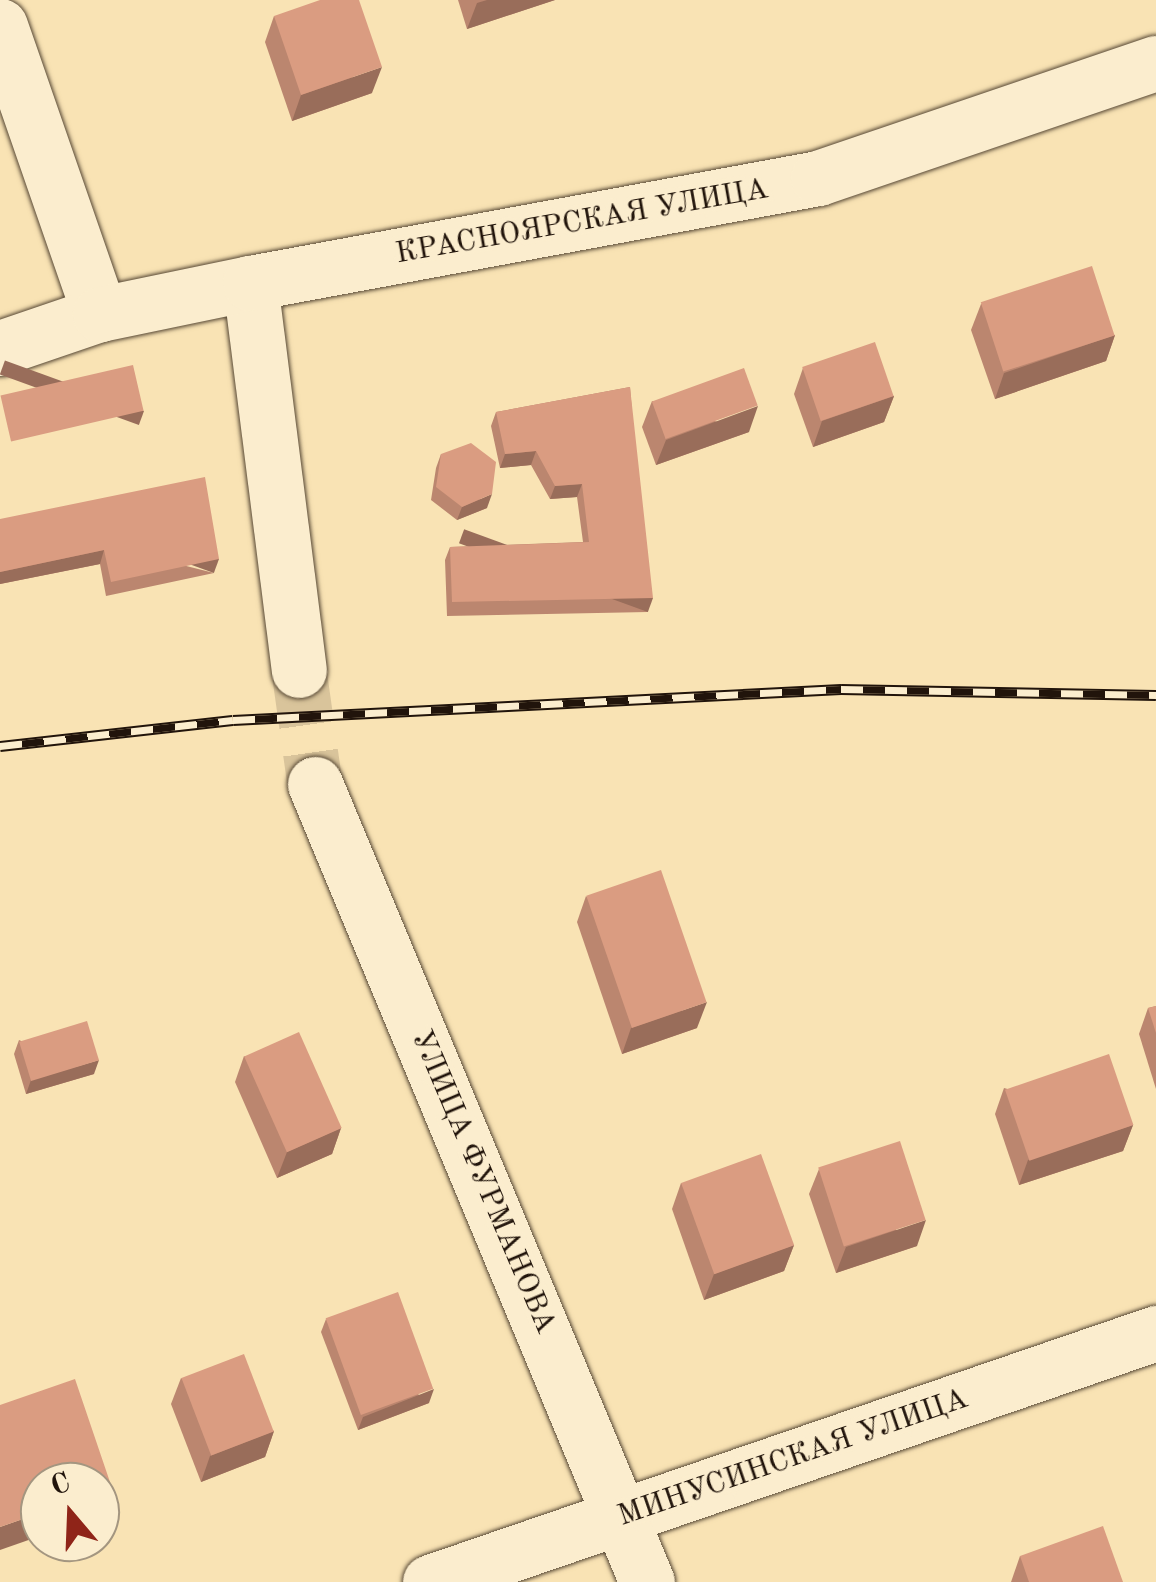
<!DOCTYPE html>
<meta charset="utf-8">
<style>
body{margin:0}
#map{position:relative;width:1156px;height:1582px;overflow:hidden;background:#f9e3b4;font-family:"Old Standard TT",serif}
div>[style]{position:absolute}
.minor-tunnel>*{height:55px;margin-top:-27.5px;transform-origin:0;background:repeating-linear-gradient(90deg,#d9c49b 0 55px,transparent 0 83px)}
.roads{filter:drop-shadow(0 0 2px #574835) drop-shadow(0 0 2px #574835)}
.minor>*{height:55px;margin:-27.5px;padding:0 27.5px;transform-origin:27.5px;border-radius:27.5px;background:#fbedce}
.rail>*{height:11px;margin-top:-5.5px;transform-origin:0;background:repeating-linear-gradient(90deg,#fbedce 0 22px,#21140b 0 44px);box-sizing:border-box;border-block:2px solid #21140b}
.wall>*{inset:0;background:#bb866f}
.shaded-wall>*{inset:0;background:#996d5a;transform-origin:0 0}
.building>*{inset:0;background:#da9c81;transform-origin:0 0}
span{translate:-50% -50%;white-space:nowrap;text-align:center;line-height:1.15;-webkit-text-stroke:9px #fbedce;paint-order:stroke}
.street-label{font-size:30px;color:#21140b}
.north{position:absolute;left:20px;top:1462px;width:100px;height:100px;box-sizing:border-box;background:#fbedce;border:2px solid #a49680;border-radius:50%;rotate:341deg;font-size:28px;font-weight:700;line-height:40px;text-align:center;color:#21140b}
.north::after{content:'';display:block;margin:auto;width:35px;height:45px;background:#8f2418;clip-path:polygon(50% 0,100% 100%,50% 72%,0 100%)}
</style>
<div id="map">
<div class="minor-tunnel">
<div style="left:299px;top:670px;width:115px;rotate:82deg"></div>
</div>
<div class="roads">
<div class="minor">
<div style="left:0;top:26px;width:305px;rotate:70.9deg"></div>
<div style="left:250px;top:283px;width:390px;rotate:82.8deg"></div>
<div style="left:0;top:348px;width:106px;rotate:-18.8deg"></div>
<div style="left:100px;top:314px;width:153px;rotate:-11.7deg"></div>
<div style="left:250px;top:283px;width:578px;rotate:-10.47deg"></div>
<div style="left:818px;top:178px;width:357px;rotate:-18.8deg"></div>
<div style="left:315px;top:784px;width:864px;rotate:67.41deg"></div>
<div style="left:430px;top:1582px;width:768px;rotate:-18.93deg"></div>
</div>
</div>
<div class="rail">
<div style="left:0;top:746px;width:234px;rotate:-6.4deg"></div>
<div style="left:233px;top:720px;width:609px;rotate:-2.92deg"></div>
<div style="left:841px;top:689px;width:315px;rotate:1.1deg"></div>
</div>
<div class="wall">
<div style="clip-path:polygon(458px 0,555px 0,467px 29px)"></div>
<div style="clip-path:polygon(274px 16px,372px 93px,292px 121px,265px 42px)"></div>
<div style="clip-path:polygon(981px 304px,1115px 335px,1106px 361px,995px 399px,971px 330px)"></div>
<div style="clip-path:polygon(803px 368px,894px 396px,884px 422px,813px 447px,794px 394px)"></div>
<div style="clip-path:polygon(630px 387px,648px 612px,447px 616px,445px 560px,450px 547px,583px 542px,577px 497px,550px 499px,531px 465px,500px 468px,491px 426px,496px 412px)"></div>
<div style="clip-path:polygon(652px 401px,749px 432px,656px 465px,642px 427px)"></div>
<div style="clip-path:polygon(441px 454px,487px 508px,457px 520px,431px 500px,436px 468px)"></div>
<div style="clip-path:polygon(0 519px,214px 573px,106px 596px,100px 564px,0 584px)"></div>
<div style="clip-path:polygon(586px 896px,697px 1028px,622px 1054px,577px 922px)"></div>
<div style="clip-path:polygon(1156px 1006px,1156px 1089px,1139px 1034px,1148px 1008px)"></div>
<div style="clip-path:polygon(19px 1040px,94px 1074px,26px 1094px,14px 1054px)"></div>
<div style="clip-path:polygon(244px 1056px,341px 1128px,332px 1154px,277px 1178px,235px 1082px)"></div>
<div style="clip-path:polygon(1004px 1088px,1133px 1125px,1123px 1151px,1019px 1185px,995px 1114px)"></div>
<div style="clip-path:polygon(819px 1169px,917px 1246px,836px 1273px,809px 1194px)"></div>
<div style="clip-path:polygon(681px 1183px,794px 1245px,784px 1271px,704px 1300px,672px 1209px)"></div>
<div style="clip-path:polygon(326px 1319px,429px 1403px,358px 1430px,321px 1332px)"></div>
<div style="clip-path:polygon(181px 1378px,274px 1431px,265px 1457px,201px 1482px,171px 1404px)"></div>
<div style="clip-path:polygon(1020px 1556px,1123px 1582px,1011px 1582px)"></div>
</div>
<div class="shaded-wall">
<div style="clip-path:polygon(487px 0,555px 0,467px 29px,477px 3px)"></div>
<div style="clip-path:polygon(382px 67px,372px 93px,292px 121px,301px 95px)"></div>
<div style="clip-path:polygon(1115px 335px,1106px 361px,995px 399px,1004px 373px)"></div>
<div style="clip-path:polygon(894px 396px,884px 422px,813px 447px,822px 421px)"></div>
<div style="clip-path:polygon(758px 406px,749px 432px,656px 465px,666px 440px)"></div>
<div style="left:144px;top:411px;width:15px;height:148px;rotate:110deg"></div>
<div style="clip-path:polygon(536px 451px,531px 465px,500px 468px,505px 454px)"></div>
<div style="clip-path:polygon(582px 484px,577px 497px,550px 499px,555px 486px)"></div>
<div style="clip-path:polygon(492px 494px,487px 508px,457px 520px,462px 507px)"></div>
<div style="clip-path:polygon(104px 550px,100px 564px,0 584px,0 572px)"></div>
<div style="left:219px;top:559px;width:15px;height:110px;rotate:110deg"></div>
<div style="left:653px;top:598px;width:15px;height:201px;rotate:110deg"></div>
<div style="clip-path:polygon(707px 1002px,697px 1028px,622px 1054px,631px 1028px)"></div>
<div style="clip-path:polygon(99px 1060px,94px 1074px,26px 1094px,31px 1080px)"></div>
<div style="clip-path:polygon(1133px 1125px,1123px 1151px,1019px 1185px,1028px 1160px)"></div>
<div style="clip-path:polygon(341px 1128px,332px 1154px,277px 1178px,287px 1152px)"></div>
<div style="clip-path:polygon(926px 1220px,917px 1246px,836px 1273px,846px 1247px)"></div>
<div style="clip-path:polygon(794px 1245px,784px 1271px,704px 1300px,714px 1274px)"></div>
<div style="clip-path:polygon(434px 1389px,429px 1403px,358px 1430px,363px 1417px)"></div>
<div style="clip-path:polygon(274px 1431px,265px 1457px,201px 1482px,210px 1456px)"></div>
<div style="clip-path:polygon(112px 1488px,103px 1514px,100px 1515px,100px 1493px)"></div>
<div style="clip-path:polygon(40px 1513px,40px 1536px,0 1550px,0 1527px)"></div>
</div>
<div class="building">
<div style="clip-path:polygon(320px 0,359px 0,382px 67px,301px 95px,274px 16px)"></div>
<div style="left:1092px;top:266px;width:73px;height:117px;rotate:72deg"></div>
<div style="left:875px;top:342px;width:57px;height:77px;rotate:71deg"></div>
<div style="left:133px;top:365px;width:47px;height:136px;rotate:77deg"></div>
<div style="left:744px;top:368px;width:40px;height:98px;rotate:70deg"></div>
<div style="clip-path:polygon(630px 387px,653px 598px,452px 602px,450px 547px,589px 542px,582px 484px,555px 486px,536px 451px,505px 454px,496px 412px)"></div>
<div style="clip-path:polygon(471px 443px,496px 462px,492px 494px,462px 507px,436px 487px,441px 454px)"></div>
<div style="clip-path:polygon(205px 477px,219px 559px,111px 582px,104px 550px,0 572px,0 519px)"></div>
<div style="left:661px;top:870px;width:140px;height:79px;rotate:71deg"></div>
<div style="clip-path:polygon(1156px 1006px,1156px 1033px,1148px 1008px)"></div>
<div style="left:87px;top:1021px;width:41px;height:71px;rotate:73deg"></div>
<div style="left:299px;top:1032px;width:105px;height:60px;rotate:66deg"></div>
<div style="left:1109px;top:1054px;width:75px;height:110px;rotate:71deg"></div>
<div style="left:900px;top:1141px;width:83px;height:86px;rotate:72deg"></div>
<div style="left:761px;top:1154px;width:97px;height:85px;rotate:70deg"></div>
<div style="left:398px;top:1292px;width:103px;height:77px;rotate:70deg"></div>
<div style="left:244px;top:1354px;width:83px;height:67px;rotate:69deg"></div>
<div style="clip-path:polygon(75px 1379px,112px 1488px,100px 1493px,100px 1482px,40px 1482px,40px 1513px,0 1527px,0 1405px)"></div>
<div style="clip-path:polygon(1103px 1526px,1123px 1582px,1029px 1582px,1020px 1556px)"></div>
</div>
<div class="street-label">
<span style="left:582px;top:222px;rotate:-10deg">КРАСНОЯРСКАЯ УЛИЦА</span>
<span style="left:483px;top:1182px;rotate:67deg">УЛИЦА ФУРМАНОВА</span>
<span style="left:793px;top:1458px;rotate:-19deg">МИНУСИНСКАЯ УЛИЦА</span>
</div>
<div class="north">С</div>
</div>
